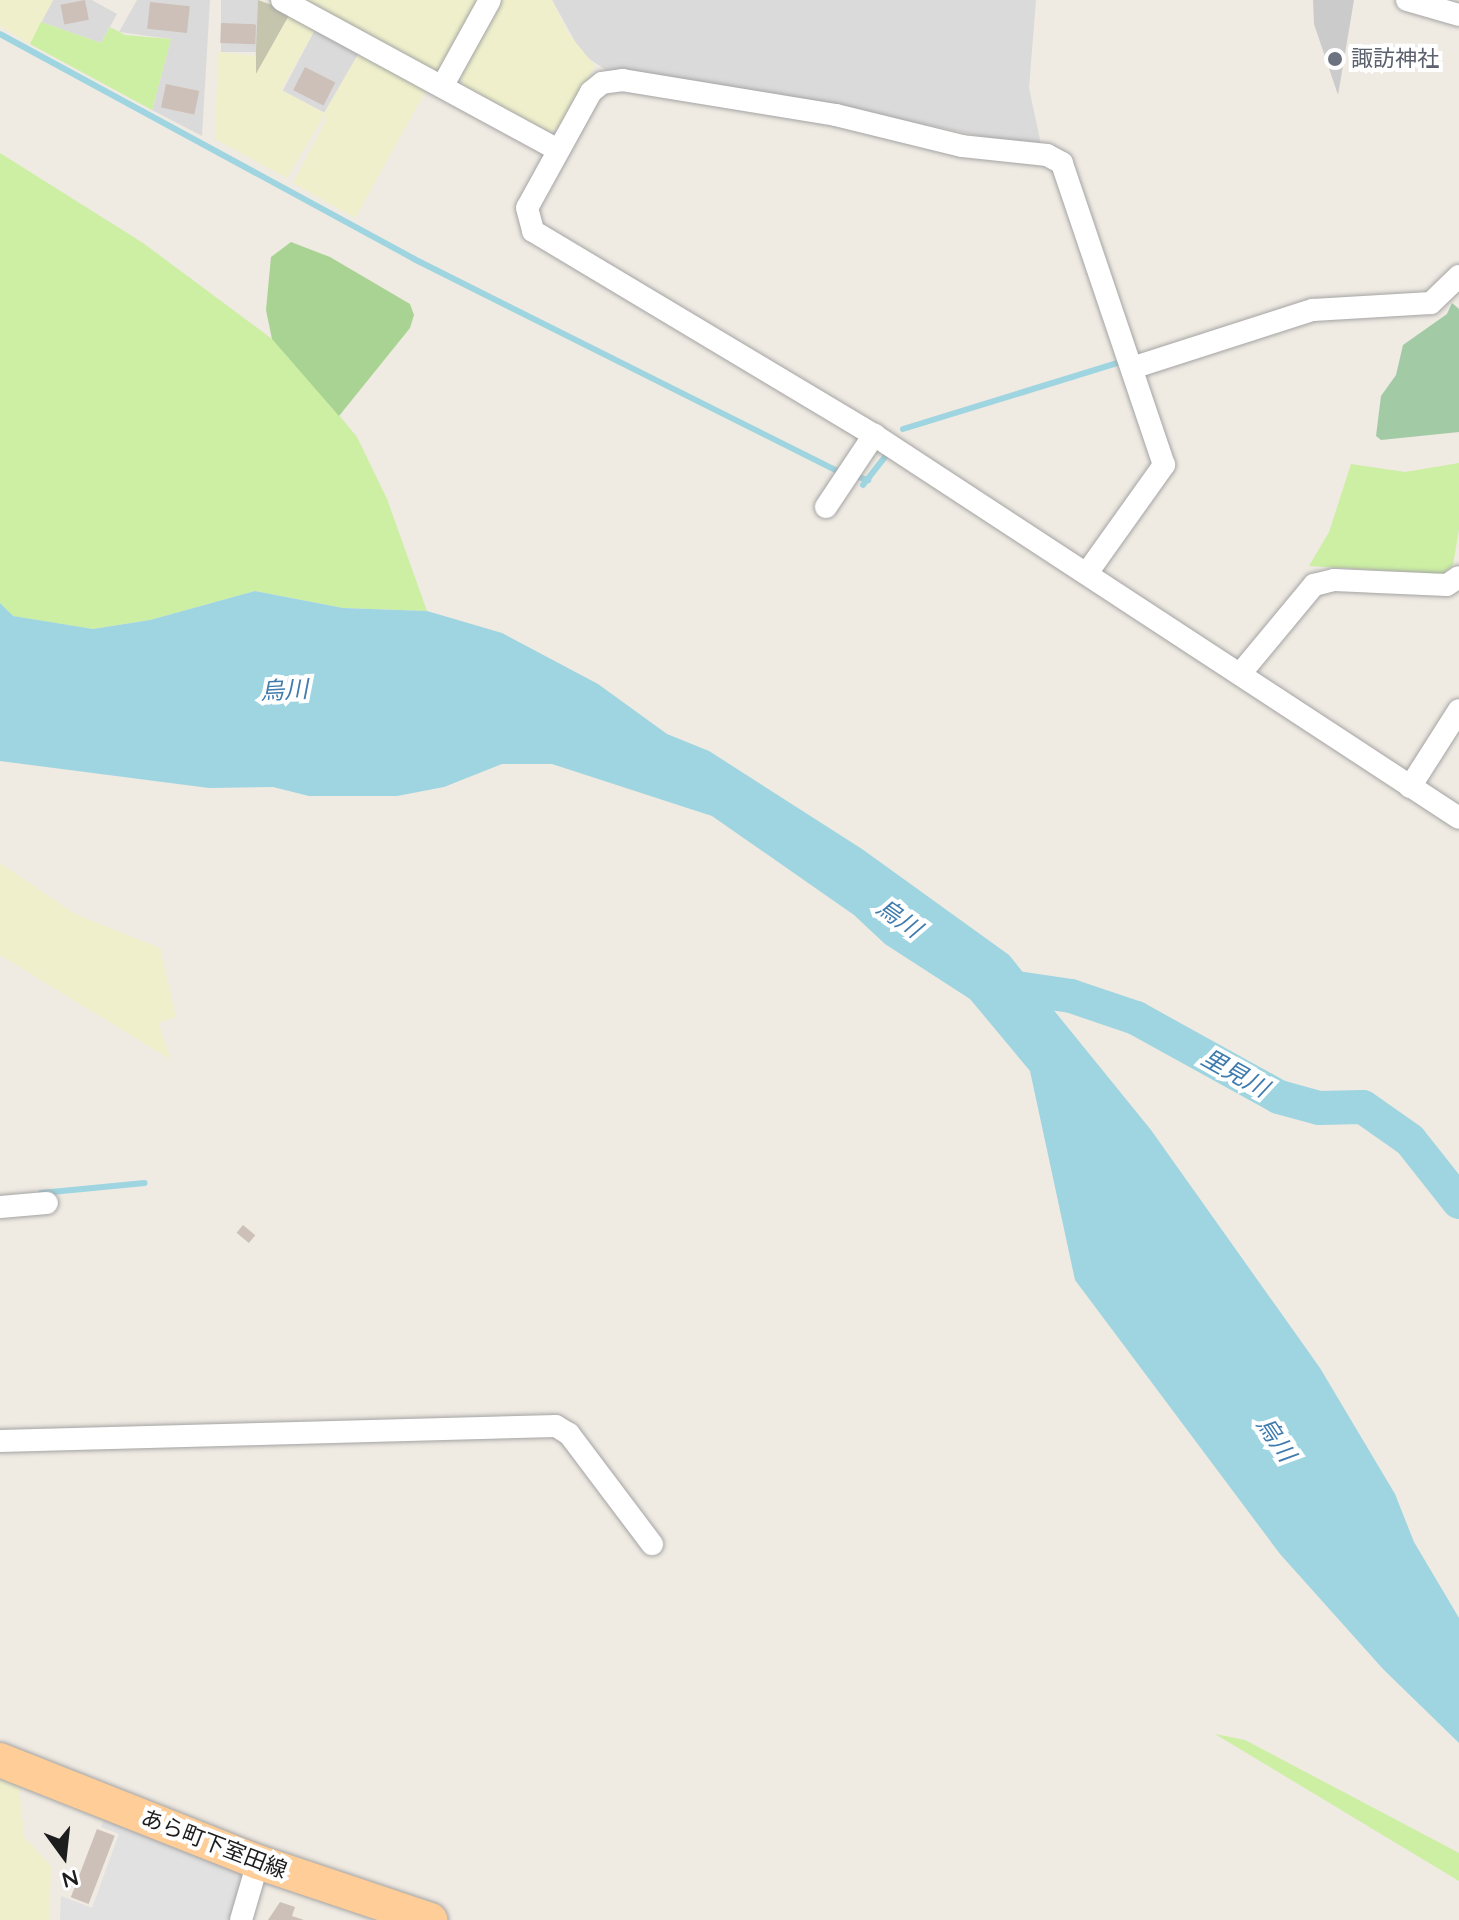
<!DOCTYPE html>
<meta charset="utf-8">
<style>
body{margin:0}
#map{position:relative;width:1459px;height:1920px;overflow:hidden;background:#efeae2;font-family:Quicksand,"Noto Sans JP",sans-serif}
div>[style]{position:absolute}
.residential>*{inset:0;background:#dbdada;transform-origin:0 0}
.religious>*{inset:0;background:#cbcbcb}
.construction>*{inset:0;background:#c5c4ad}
.farmland>*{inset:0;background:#eff0cb}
.grass>*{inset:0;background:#ccefa3}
.forest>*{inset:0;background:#a9d393}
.cemetery>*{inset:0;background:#a1caa5}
.parking>*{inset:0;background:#e1e1e1}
.water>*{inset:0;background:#9ed5e1}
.stream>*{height:6px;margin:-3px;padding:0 3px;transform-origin:3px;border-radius:3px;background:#9ed5e1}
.river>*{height:34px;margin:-17px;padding:0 17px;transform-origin:17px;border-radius:17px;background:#9ed5e1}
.building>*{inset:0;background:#ccc0b8;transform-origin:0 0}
.roads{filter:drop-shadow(0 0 2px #a4a4a4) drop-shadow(0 0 2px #a4a4a4)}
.street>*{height:22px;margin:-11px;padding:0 11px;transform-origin:11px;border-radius:11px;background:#fff}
.primary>*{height:34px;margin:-17px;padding:0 17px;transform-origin:17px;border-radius:17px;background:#ffcd98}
.dots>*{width:22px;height:22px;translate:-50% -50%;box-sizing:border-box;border:4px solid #fff;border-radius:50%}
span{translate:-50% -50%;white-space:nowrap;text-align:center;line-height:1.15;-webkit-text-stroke:8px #fff;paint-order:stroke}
.worship-label{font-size:22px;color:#5b616d}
.left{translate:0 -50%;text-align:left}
.street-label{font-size:22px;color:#1d1d1d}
.water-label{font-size:24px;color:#3f7bad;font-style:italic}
.north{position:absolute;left:24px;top:1816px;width:80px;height:80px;-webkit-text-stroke:6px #fff;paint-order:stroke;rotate:165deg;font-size:22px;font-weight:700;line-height:32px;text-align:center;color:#1d1d1d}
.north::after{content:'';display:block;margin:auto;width:28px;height:36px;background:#1d1d1d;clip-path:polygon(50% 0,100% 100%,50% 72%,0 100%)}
</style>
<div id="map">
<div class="residential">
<div style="clip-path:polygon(53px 0,92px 0,117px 14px,101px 43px,41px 22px)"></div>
<div style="clip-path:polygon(137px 0,210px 0,202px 136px,152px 110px,171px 39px,119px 32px)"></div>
<div style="left:221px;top:0;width:37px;height:52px"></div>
<div style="clip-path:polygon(552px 0,1036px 0,1029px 88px,1042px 149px,828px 104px,612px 74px,582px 54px)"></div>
<div style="left:317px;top:26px;width:50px;height:73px;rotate:28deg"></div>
</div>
<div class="religious">
<div style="clip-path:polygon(1313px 0,1354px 0,1338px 95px,1314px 24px)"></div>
</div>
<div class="construction">
<div style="clip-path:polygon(258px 0,291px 12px,255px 76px)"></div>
</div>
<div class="farmland">
<div style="clip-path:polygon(0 0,53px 0,30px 44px,0 26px)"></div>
<div style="clip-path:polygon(297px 0,482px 0,445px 69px,434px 72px)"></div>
<div style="clip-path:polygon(502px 0,552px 0,568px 33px,595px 66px,562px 127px,546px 132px,464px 87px,461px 75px)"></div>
<div style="clip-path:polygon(291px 12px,317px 26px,281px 90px,324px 113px,361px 49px,429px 85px,355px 218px,293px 183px,326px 120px,325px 114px,287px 178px,215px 139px,218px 52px,256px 56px,256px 74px)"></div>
<div style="clip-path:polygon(0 863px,75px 914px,160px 948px,176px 1017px,158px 1023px,171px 1060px,0 955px)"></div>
<div style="clip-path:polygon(0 1769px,18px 1774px,24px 1837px,51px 1866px,49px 1920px,0 1920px)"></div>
</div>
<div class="grass">
<div style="clip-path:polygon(41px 22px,101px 43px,110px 27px,125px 35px,171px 39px,152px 110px,30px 44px)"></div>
<div style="clip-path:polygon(0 153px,143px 243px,272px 339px,300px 368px,357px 437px,387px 499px,427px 611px,343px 608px,255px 591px,150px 620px,93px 629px,12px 616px,0 603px)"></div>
<div style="clip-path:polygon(1459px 463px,1459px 529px,1453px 565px,1443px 574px,1309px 566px,1329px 532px,1351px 464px,1405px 472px)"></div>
<div style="clip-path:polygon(1215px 1734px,1245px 1740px,1459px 1853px,1459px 1881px)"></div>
</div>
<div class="forest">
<div style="clip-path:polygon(291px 242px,330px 257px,410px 304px,414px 315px,410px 328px,339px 416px,272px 339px,266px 310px,271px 257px)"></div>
</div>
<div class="cemetery">
<div style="clip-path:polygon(1452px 303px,1459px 309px,1459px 432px,1381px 440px,1376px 436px,1381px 396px,1396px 375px,1403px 345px,1447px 314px)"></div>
</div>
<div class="parking">
<div style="clip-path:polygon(105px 1817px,245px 1875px,231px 1920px,60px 1920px,61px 1896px,92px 1908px,119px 1834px,101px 1827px)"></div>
</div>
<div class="water">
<div style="clip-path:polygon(255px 591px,343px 608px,427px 611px,502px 633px,598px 684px,667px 734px,709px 751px,862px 849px,1009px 955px,1151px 1130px,1320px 1368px,1395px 1494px,1414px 1542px,1459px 1618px,1459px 1743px,1383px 1669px,1280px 1554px,1075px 1280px,1030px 1071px,970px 999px,885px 944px,854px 915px,712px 816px,552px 764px,502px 764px,444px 787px,397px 796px,309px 796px,273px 787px,209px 788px,0 761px,0 603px,13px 616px,93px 629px,150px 620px)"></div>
</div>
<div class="stream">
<div style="left:0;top:34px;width:471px;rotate:28.5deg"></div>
<div style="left:414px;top:259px;width:481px;rotate:26.6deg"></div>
<div style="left:903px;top:429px;width:228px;rotate:-17.1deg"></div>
<div style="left:855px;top:476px;width:14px;rotate:17deg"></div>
<div style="left:863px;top:485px;width:37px;rotate:-52deg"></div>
<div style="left:41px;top:1193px;width:104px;rotate:-5.5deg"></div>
</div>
<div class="river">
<div style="left:995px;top:985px;width:77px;rotate:8.2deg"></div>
<div style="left:1071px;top:996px;width:69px;rotate:18.7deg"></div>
<div style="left:1136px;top:1018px;width:163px;rotate:28.9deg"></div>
<div style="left:1279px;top:1097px;width:41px;rotate:15.4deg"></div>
<div style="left:1319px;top:1108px;width:44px;rotate:-1.3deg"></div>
<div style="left:1363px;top:1107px;width:57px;rotate:35.1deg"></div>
<div style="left:1410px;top:1140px;width:79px;rotate:51.7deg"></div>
</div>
<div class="building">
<div style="left:85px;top:0;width:20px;height:25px;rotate:79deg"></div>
<div style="left:150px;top:2px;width:40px;height:27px;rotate:6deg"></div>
<div style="left:221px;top:23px;width:35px;height:20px;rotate:2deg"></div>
<div style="left:305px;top:67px;width:34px;height:26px;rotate:27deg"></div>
<div style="left:166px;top:84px;width:34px;height:24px;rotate:12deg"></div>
<div style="left:243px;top:1225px;width:16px;height:10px;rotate:40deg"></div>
<div style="left:97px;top:1829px;width:19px;height:73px;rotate:21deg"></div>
<div style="clip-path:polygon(280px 1902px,295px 1907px,292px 1916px,304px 1920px,268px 1920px)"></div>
</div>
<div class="roads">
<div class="street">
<div style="left:282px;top:0;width:314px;rotate:28.5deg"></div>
<div style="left:1407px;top:0;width:54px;rotate:16.1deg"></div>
<div style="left:443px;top:85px;width:97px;rotate:-61.1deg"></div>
<div style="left:1135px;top:367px;width:187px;rotate:-17.8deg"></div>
<div style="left:1313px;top:310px;width:118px;rotate:-3.4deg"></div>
<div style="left:1431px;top:303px;width:39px;rotate:-44deg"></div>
<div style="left:826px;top:507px;width:87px;rotate:-56.3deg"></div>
<div style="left:1087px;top:573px;width:133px;rotate:-54.5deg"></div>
<div style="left:1164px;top:465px;width:319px;rotate:-108.7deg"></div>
<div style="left:1062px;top:163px;width:17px;rotate:-152deg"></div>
<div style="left:1047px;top:155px;width:85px;rotate:-174deg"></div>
<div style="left:962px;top:146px;width:130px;rotate:-166.2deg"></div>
<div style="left:836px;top:115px;width:216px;rotate:-170.7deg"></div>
<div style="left:623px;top:80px;width:21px;rotate:172deg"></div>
<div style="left:602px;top:83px;width:14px;rotate:141deg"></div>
<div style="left:591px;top:92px;width:132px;rotate:118.9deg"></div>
<div style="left:527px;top:208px;width:24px;rotate:75deg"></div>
<div style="left:533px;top:231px;width:397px;rotate:30.9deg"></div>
<div style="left:874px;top:435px;width:699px;rotate:33.21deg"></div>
<div style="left:1240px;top:674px;width:116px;rotate:-50.3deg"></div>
<div style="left:1314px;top:585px;width:21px;rotate:-14deg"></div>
<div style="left:1334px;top:580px;width:113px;rotate:2.5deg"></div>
<div style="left:1447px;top:585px;width:14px;rotate:-34deg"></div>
<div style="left:1410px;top:787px;width:91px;rotate:-57.5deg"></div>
<div style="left:0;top:1207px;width:47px;rotate:-4.9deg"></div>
<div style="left:0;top:1441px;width:556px;rotate:-1.55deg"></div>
<div style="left:556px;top:1426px;width:15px;rotate:32deg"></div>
<div style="left:569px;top:1434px;width:138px;rotate:53deg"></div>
<div style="left:241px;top:1920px;width:60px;rotate:-73.7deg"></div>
</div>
<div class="primary">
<div style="left:0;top:1760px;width:277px;rotate:21.6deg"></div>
<div style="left:258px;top:1862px;width:182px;rotate:18.6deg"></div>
</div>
</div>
<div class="dots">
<div style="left:1335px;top:59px;background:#6b7280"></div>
</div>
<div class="worship-label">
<span class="left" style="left:1351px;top:59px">諏訪神社</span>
</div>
<div class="street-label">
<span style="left:214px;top:1844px;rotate:21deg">あら町下室田線</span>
</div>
<div class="water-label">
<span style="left:284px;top:690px;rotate:-3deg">烏川</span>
<span style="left:899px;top:918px;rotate:35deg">烏川</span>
<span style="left:1235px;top:1073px;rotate:29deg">里見川</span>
<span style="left:1276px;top:1439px;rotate:56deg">烏川</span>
</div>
<div class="north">N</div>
</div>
